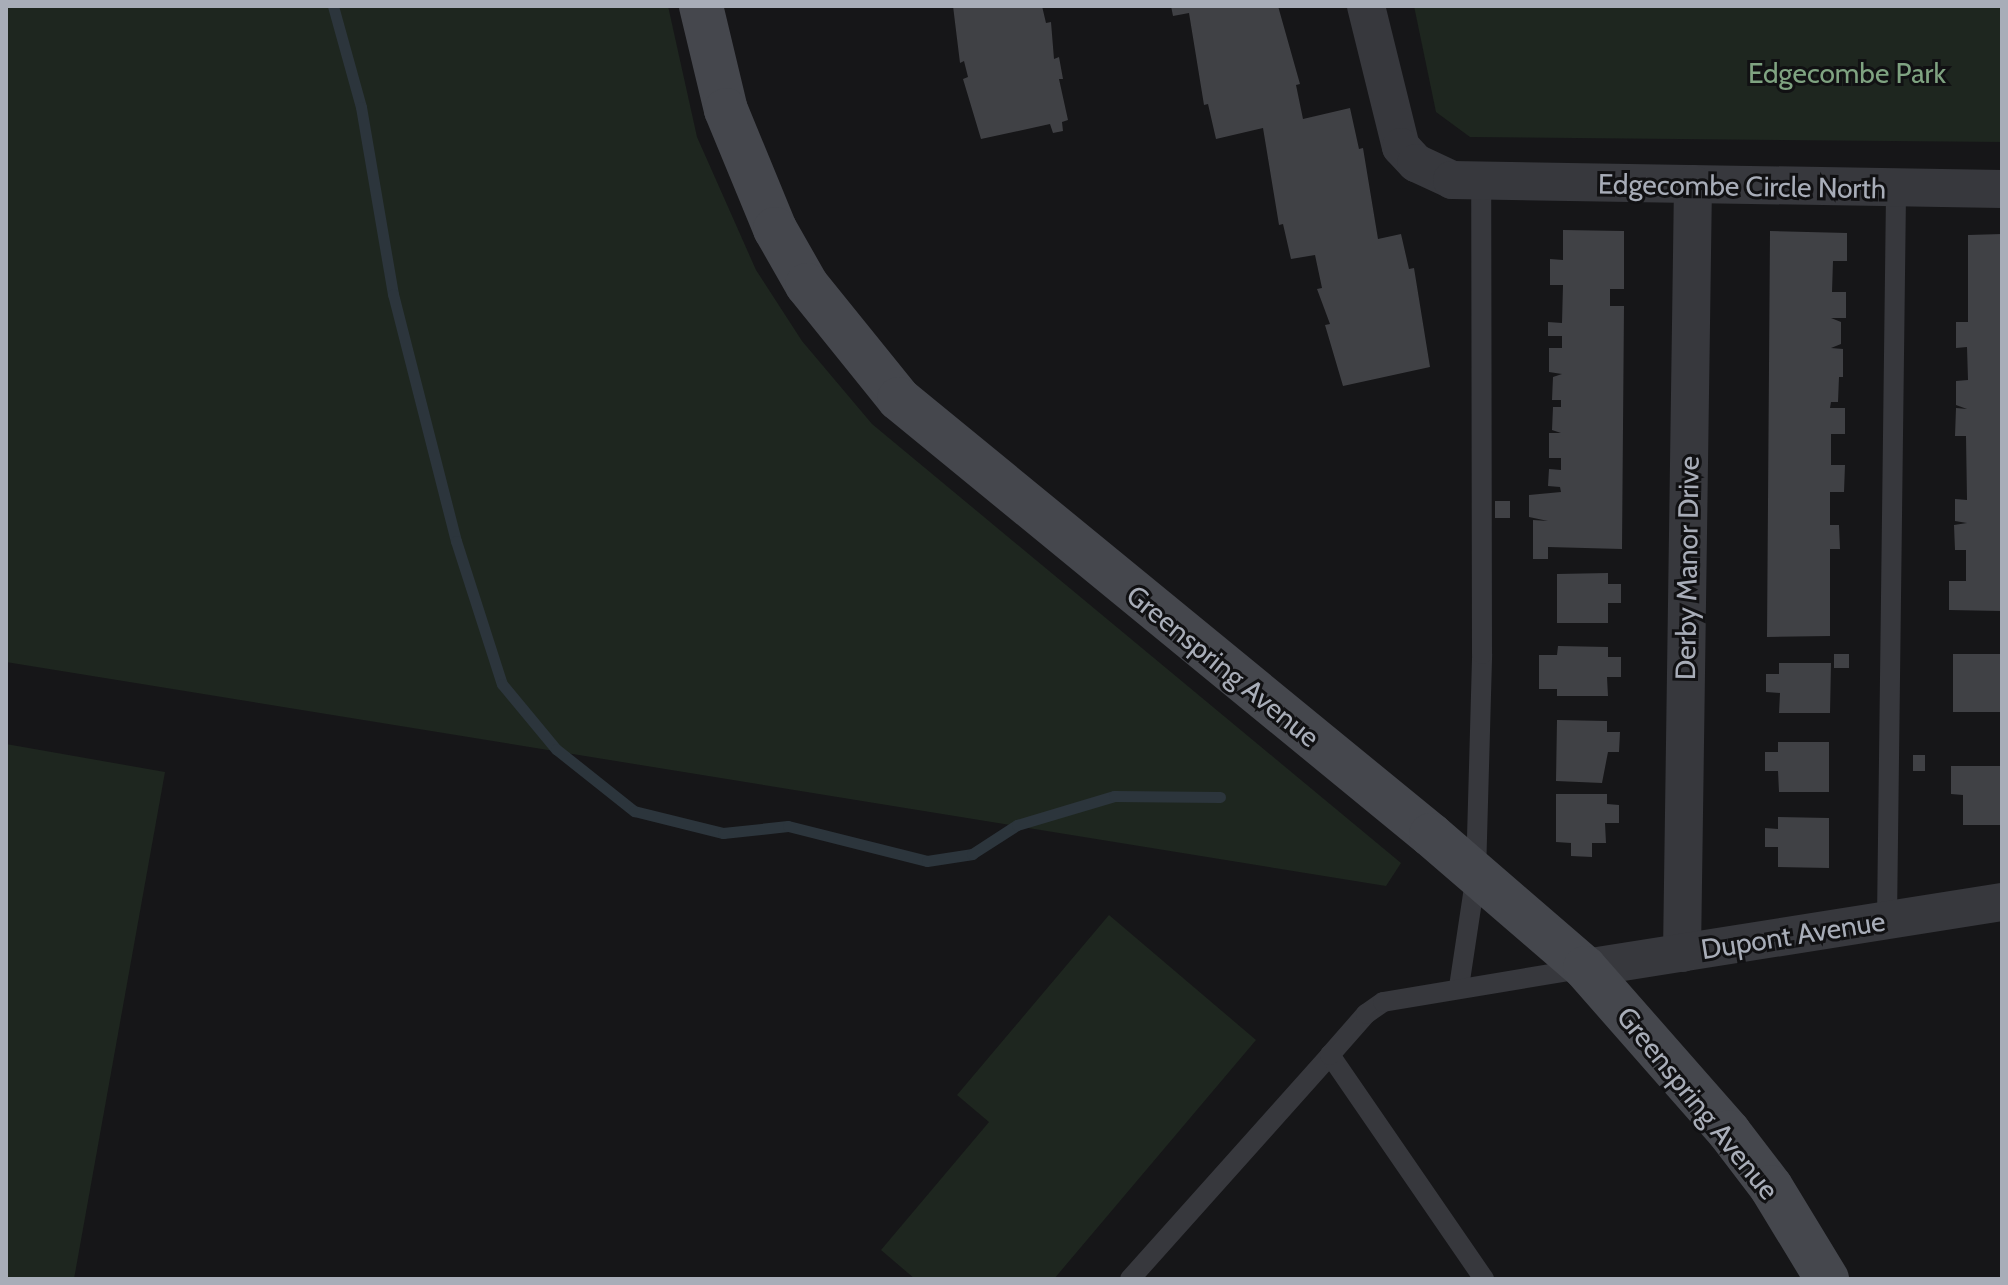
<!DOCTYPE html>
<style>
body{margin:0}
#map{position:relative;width:2008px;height:1285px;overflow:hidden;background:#161618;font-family:Cabin,sans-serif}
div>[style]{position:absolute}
.green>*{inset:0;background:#1e261f}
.stream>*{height:11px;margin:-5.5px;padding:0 5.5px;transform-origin:5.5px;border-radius:5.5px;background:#2c353c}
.building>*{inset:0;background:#404145;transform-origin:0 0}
.service>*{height:20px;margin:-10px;padding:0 10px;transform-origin:10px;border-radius:10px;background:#37383d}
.minor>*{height:38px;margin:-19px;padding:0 19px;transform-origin:19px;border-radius:19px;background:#37383d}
.secondary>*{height:44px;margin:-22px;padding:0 22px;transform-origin:22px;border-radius:22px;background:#45474d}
span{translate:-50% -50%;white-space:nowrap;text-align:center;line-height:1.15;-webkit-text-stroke:6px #111113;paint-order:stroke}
.park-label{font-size:28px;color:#7fa381}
.street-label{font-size:28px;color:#a8adb8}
.frame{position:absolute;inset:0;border:8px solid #a8adb8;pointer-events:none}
</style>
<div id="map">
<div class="green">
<div style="clip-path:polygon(6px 6px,668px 6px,697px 137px,756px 270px,802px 341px,872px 424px,1401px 863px,1386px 886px,6px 662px)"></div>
<div style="clip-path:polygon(1414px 6px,2002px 6px,2002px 142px,1470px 137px,1436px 112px)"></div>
<div style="clip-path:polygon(6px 744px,165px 772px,74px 1279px,6px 1279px)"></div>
<div style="clip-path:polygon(1109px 915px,1256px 1040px,1054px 1279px,915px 1279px,881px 1250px,989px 1122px,957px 1095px)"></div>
</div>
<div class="stream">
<div style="left:333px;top:6px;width:105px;rotate:74.5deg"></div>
<div style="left:361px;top:107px;width:190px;rotate:80.3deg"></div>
<div style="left:393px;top:294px;width:255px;rotate:75.7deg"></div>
<div style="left:456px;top:541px;width:150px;rotate:72.2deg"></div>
<div style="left:502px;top:684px;width:85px;rotate:50.3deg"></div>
<div style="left:556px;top:749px;width:100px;rotate:38.5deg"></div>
<div style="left:634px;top:811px;width:92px;rotate:13.9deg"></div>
<div style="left:723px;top:833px;width:65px;rotate:-6.1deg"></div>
<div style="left:788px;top:826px;width:143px;rotate:14.1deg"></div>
<div style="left:927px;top:861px;width:46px;rotate:-8.8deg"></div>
<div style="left:972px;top:854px;width:54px;rotate:-32.8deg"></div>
<div style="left:1017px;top:825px;width:101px;rotate:-16.6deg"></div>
<div style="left:1114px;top:796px;width:106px;rotate:0.5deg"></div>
</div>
<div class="building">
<div style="clip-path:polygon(953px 6px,1042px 6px,1046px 23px,1051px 22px,1054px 59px,1059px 57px,1063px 79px,1059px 79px,1068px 120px,1062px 122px,1063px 131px,1053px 133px,1050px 124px,981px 139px,963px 79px,968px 77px,964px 61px,960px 63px)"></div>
<div style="clip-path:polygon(1171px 6px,1278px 6px,1300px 84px,1296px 85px,1303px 119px,1350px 108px,1359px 149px,1363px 148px,1378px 239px,1401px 234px,1409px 269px,1414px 268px,1430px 367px,1343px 386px,1325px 325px,1330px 324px,1317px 289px,1322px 288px,1315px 255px,1291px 259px,1283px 224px,1279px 225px,1263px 128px,1216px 139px,1208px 104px,1204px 105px,1189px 13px,1173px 16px)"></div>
<div style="clip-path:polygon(1563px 230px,1624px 231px,1624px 289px,1610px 289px,1610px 306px,1624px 306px,1622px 549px,1548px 547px,1548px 559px,1533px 559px,1533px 520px,1548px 521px,1529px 517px,1529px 495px,1561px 492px,1560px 487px,1548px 486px,1549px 469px,1561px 470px,1561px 458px,1549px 458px,1549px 433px,1561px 433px,1552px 430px,1553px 407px,1561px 407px,1561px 400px,1552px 400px,1553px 377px,1562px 374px,1549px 372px,1549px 348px,1562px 348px,1562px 336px,1548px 336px,1548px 322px,1562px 323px,1563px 285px,1550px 285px,1550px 259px,1563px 260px)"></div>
<div style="clip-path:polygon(1770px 231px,1847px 233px,1847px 261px,1833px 261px,1832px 292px,1846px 292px,1846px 318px,1831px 318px,1841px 322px,1841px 344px,1831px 348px,1843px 349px,1843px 377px,1839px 377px,1838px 402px,1831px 402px,1830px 408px,1845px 408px,1845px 434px,1831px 434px,1831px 465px,1845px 465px,1844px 492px,1830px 492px,1830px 525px,1839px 525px,1840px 549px,1830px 549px,1830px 636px,1767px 637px)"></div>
<div style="clip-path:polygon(2002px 234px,2002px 611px,1949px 610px,1949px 581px,1966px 581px,1966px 550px,1955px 550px,1954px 525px,1967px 523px,1955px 521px,1955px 499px,1967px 500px,1966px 436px,1955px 436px,1956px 408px,1967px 409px,1956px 405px,1956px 381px,1968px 380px,1967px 347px,1956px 348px,1956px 322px,1968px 322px,1968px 235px)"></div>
<div style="left:1495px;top:501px;width:15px;height:17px"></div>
<div style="clip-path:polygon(1608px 573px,1608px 584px,1621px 584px,1621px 603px,1608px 603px,1608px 623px,1557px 623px,1557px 574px)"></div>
<div style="clip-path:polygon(1558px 646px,1608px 647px,1608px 657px,1621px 657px,1621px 677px,1607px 677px,1608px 696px,1557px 696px,1557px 689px,1539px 689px,1539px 655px,1557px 655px)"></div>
<div style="left:1834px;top:654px;width:15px;height:14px"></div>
<div style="left:1953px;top:654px;width:49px;height:58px"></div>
<div style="clip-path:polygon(1779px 663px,1831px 663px,1830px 713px,1779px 713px,1780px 693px,1766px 692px,1766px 674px,1779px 674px)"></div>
<div style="clip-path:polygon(1557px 720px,1607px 721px,1607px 732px,1620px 732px,1619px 752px,1608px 752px,1602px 783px,1556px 781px)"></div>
<div style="clip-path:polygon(1778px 742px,1829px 742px,1829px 792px,1779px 792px,1778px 771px,1765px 771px,1765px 752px,1778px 752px)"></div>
<div style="left:1913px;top:755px;width:12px;height:16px"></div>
<div style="clip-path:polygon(1951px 766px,2002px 766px,2002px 825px,1963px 825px,1963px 795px,1951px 794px)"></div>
<div style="clip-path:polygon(1556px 794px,1607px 794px,1607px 804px,1619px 805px,1619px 823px,1605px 823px,1606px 843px,1592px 843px,1592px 857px,1571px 856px,1571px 843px,1556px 842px)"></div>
<div style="clip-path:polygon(1778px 817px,1829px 818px,1829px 868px,1778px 867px,1778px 847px,1765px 847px,1765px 828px,1778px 829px)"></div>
</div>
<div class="service">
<div style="left:1887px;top:920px;width:731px;rotate:-89.29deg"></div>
<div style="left:1459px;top:987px;width:114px;rotate:-81.4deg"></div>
<div style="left:1476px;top:874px;width:220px;rotate:-88.4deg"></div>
<div style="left:1482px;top:654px;width:471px;rotate:-90.1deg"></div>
<div style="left:1130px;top:1279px;width:300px;rotate:-48.2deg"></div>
<div style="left:1484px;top:1279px;width:272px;rotate:-124.5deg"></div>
<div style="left:1330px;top:1055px;width:55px;rotate:-48.7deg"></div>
<div style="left:1366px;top:1014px;width:21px;rotate:-35deg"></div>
<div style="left:1383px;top:1002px;width:201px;rotate:-9.5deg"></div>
</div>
<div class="minor">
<div style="left:1366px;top:6px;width:145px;rotate:76.1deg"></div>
<div style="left:1401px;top:147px;width:22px;rotate:47deg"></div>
<div style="left:1416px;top:163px;width:40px;rotate:25deg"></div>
<div style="left:1452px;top:180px;width:550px;rotate:0.94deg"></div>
<div style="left:1682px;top:953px;width:769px;rotate:-89.18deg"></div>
<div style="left:1585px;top:968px;width:422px;rotate:-9deg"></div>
</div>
<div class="secondary">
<div style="left:701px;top:6px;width:107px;rotate:76.5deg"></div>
<div style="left:726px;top:110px;width:129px;rotate:67.6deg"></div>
<div style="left:775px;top:229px;width:64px;rotate:60.3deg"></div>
<div style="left:807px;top:285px;width:146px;rotate:51.1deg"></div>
<div style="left:899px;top:399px;width:688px;rotate:39.34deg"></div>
<div style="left:1431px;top:835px;width:203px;rotate:40.8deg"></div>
<div style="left:1585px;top:968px;width:218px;rotate:48.7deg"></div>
<div style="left:1729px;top:1132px;width:69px;rotate:52.6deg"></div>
<div style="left:1771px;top:1187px;width:108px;rotate:58.7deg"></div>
</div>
<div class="park-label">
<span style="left:1847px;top:73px">Edgecombe Park</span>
</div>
<div class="street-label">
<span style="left:1742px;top:186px;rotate:1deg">Edgecombe Circle North</span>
<span style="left:1687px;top:568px;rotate:-89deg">Derby Manor Drive</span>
<span style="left:1223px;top:666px;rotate:39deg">Greenspring Avenue</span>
<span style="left:1793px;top:935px;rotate:-9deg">Dupont Avenue</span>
<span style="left:1698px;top:1103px;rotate:51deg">Greenspring Avenue</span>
</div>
<div class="frame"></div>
</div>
